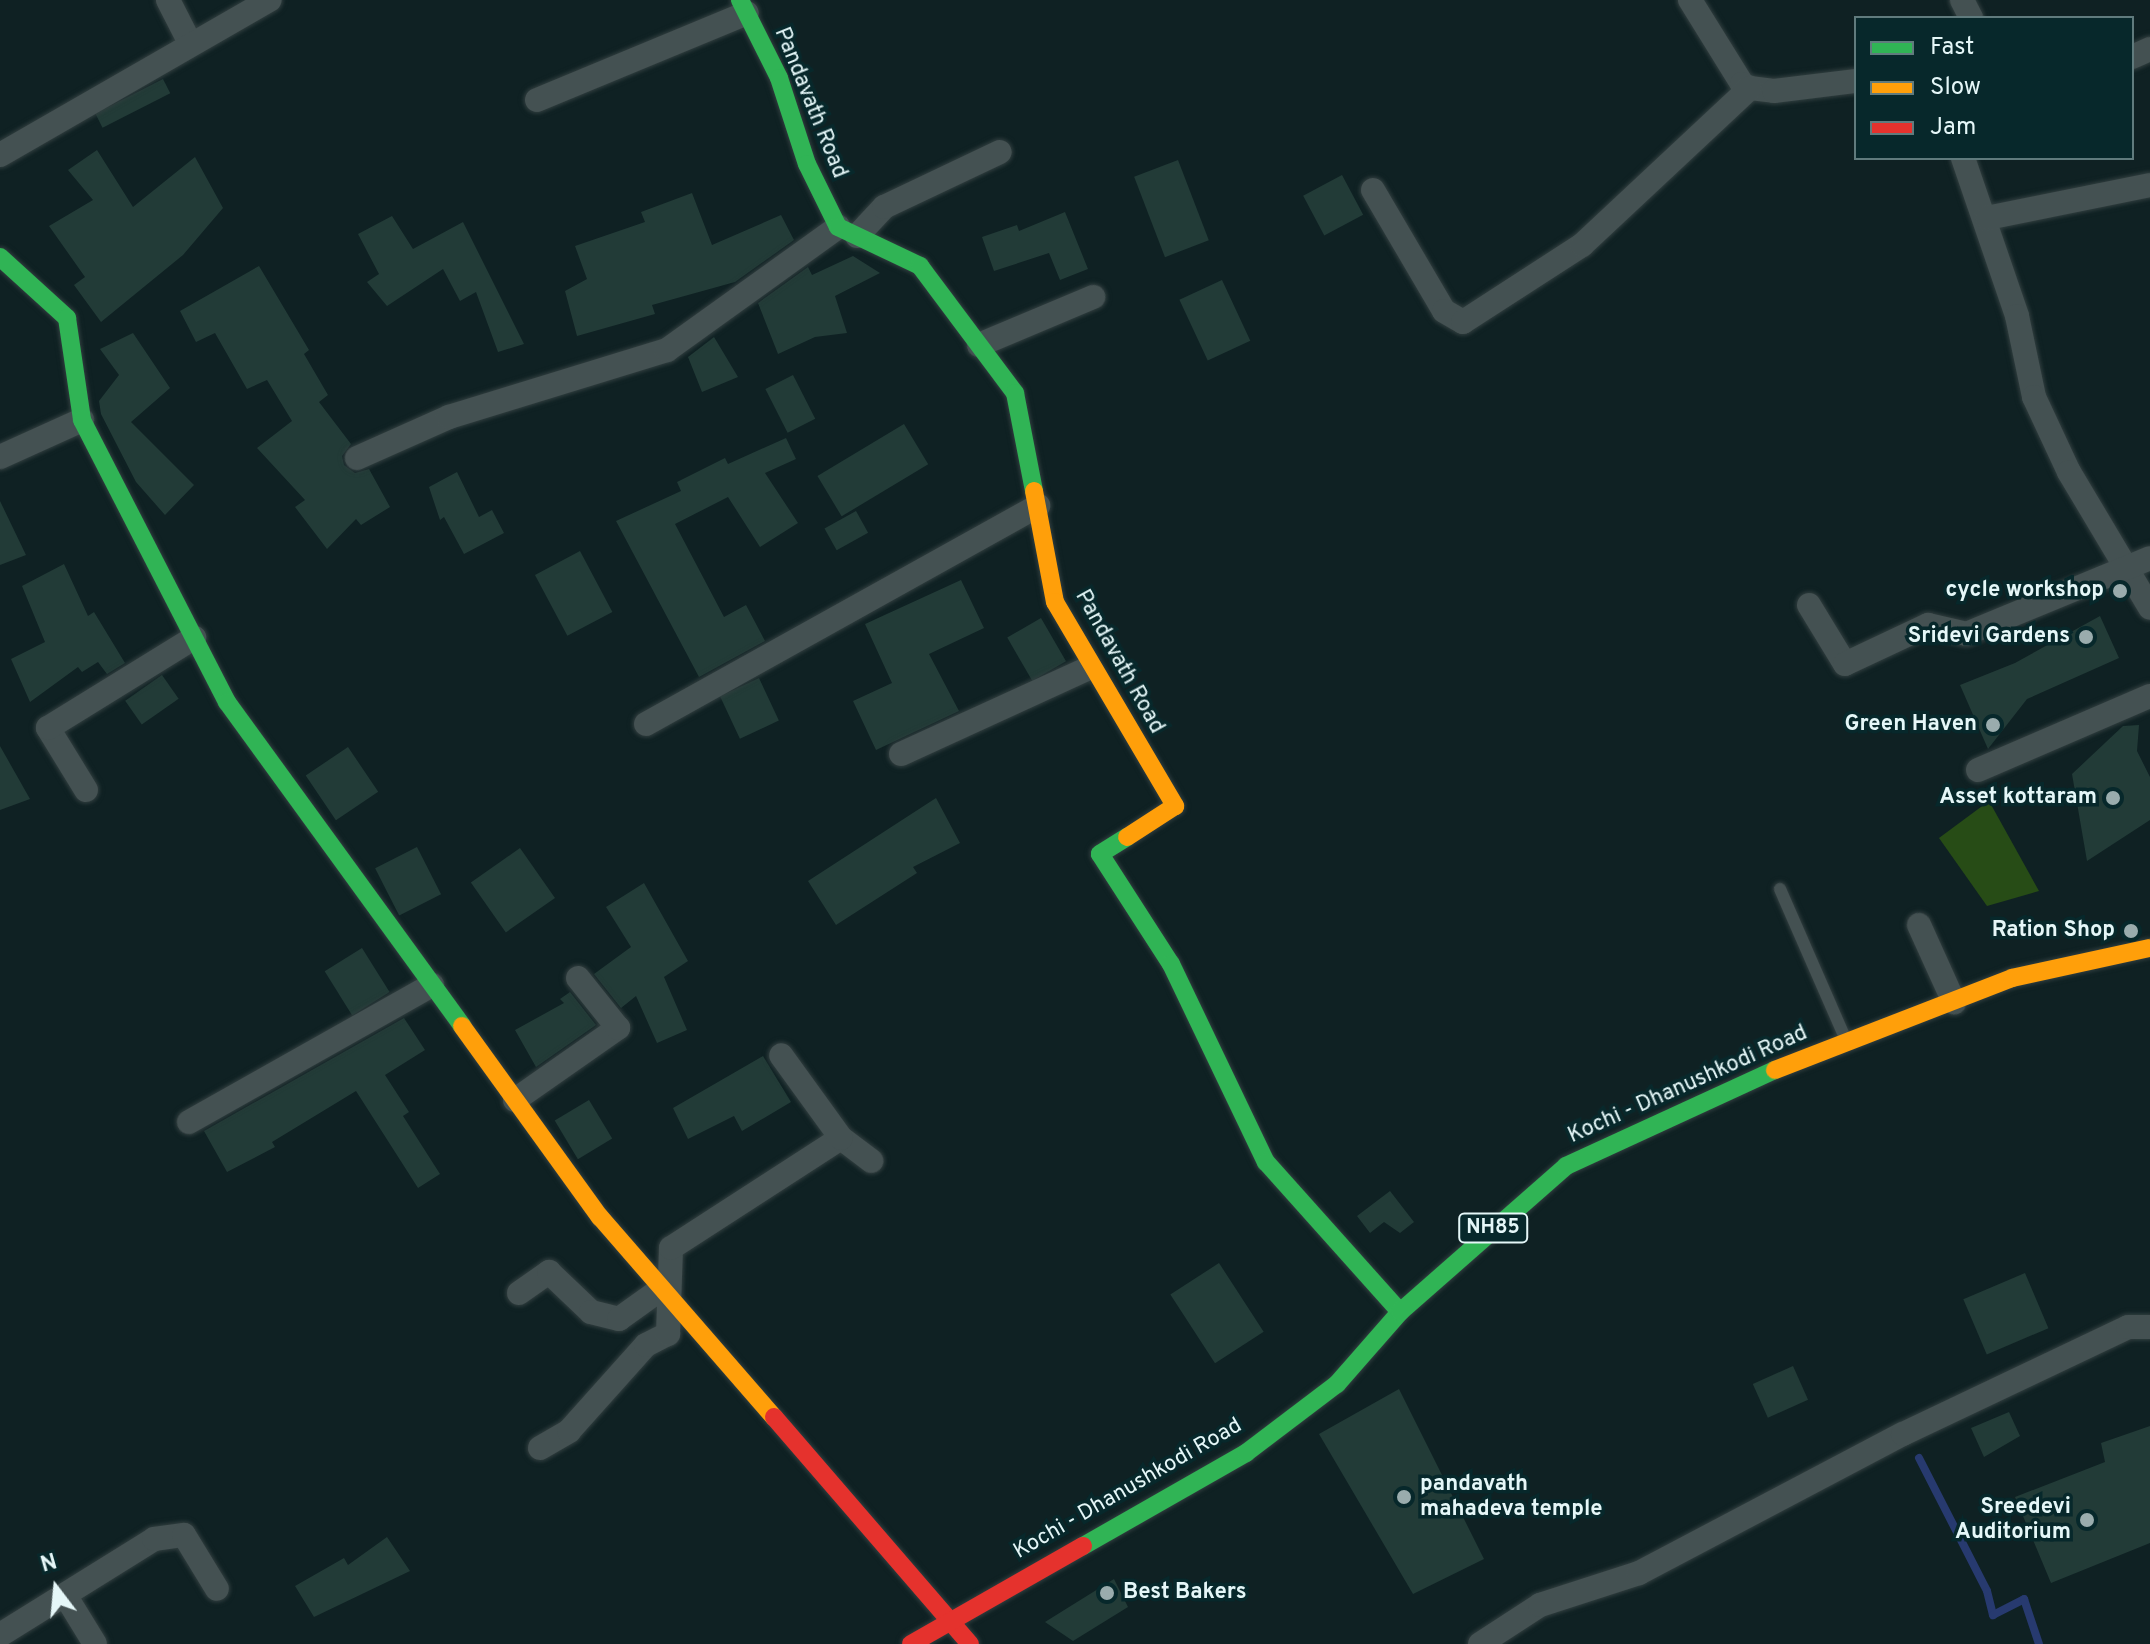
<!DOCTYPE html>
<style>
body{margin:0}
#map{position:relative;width:2150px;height:1644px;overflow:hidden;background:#0f2123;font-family:Overpass,sans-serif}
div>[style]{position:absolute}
.green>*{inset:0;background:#274c16}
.stream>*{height:8px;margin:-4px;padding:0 4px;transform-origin:4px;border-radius:4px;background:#273a6f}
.building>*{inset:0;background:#223b37;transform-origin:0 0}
.roads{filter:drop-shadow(0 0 2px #313e3f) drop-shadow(0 0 2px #313e3f)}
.lane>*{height:12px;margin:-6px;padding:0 6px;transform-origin:6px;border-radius:6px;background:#445152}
.street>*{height:24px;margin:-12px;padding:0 12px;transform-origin:12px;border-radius:12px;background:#445152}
.fast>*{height:18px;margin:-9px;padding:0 9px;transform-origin:9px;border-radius:9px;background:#30b455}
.slow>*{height:18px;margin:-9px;padding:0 9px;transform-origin:9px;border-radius:9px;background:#ff9f0a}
.jam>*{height:18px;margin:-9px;padding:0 9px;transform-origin:9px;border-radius:9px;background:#e5322d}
.dots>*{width:22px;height:22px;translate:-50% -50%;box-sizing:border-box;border:4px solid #07282b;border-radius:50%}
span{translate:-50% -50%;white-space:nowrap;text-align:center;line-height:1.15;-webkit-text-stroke:7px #07282b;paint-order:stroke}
.shield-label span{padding:2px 6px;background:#07282b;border:2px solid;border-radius:6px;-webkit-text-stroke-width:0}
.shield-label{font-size:20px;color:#e5f7f8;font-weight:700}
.street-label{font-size:22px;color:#e5f7f8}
.poi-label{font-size:22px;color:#e5f7f8;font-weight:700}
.right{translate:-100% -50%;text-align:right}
.left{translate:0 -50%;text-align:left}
.legend{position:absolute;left:1854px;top:16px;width:280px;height:144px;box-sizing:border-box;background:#07282b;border:2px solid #607b7d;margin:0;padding:10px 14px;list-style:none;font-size:24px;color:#e5f7f8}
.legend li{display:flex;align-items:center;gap:16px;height:40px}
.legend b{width:40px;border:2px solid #607b7d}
.north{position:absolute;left:16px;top:1548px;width:80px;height:80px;-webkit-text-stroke:6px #07282b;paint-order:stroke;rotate:344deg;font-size:22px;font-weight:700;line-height:32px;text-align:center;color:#e5f7f8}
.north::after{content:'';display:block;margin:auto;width:28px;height:36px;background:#e5f7f8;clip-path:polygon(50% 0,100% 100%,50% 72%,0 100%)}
</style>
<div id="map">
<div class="green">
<div style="clip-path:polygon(1989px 801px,2039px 891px,1987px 906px,1939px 838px)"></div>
</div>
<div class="stream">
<div style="left:1919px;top:1458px;width:149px;rotate:62.9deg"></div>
<div style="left:1987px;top:1591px;width:25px;rotate:76deg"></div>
<div style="left:1993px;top:1615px;width:35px;rotate:-27deg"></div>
<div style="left:2024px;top:1599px;width:47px;rotate:71.6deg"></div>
</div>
<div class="building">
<div style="left:163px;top:79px;width:16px;height:76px;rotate:63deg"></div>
<div style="clip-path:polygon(97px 150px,133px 207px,195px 157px,223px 208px,183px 255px,101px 322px,74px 285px,85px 277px,49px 226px,93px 200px,68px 170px)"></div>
<div style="left:1178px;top:160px;width:86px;height:47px;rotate:69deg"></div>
<div style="left:1342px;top:175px;width:45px;height:44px;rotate:62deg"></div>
<div style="clip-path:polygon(692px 193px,712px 245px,781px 215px,794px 240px,735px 282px,652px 305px,655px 314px,577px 336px,565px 291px,587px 279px,575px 246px,645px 222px,641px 212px)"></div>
<div style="clip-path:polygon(1065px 212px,1088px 269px,1060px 280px,1049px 253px,994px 271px,982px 237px,1017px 225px,1019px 231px)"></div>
<div style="clip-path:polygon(392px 216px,413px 249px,463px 222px,524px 344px,498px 352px,476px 292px,460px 301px,443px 269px,387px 306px,367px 282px,379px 274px,358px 234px)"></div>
<div style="clip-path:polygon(853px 256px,880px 273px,835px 296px,847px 333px,815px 337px,778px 354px,758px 303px,808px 267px,812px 275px)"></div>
<div style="clip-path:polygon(259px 266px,309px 350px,304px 354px,328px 395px,319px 402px,351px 444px,342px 456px,344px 465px,355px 473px,369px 469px,390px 507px,361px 525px,356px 519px,327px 549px,295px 507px,305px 500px,257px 448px,292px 421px,267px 380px,247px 389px,215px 333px,196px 342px,180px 311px)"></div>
<div style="left:1222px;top:280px;width:67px;height:47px;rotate:65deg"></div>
<div style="clip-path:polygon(133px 333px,170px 388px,131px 422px,194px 485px,165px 515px,136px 482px,101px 414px,99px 401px,119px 375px,100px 349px)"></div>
<div style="clip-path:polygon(714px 337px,738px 377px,702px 392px,688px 357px)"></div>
<div style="left:793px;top:375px;width:49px;height:31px;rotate:63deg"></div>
<div style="left:904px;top:424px;width:47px;height:101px;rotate:59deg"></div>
<div style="clip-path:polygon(786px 438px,796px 459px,765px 473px,798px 523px,760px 547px,728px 497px,675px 524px,724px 617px,746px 605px,765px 641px,699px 677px,616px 521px,681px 491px,677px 482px,725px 458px,728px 464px)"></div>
<div style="clip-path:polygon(457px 472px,479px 517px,492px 510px,504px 533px,464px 554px,444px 517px,440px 520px,429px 487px)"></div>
<div style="clip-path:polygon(0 501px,26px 555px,0 565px)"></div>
<div style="left:856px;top:511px;width:25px;height:36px;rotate:61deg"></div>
<div style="left:580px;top:551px;width:69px;height:51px;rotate:62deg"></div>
<div style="clip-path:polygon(64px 564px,88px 616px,94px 612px,125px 663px,107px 674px,98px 662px,82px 672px,78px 667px,30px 702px,11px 659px,45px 642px,22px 586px)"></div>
<div style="clip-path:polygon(961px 580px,984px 628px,929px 654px,959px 711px,876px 750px,853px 701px,892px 683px,865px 624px)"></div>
<div style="clip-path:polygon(2100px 616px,2119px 658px,2027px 699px,1988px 749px,1960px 685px,2015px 663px)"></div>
<div style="left:1041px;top:618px;width:50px;height:39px;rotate:60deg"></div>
<div style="left:162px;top:675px;width:29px;height:45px;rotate:55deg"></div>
<div style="left:759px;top:678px;width:47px;height:43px;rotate:65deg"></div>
<div style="clip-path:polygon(2139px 725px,2137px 751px,2150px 777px,2150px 820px,2087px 861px,2072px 774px,2123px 726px)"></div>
<div style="clip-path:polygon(0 746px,30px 799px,0 810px)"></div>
<div style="left:348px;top:747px;width:54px;height:51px;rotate:56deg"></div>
<div style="clip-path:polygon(936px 798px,960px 843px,913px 867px,917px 873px,836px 925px,808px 881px)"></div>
<div style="left:417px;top:847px;width:53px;height:47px;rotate:63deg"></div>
<div style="left:520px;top:848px;width:61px;height:60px;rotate:55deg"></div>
<div style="clip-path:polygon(644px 883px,688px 961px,664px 977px,687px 1030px,657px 1043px,636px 996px,621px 1008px,594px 974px,631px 947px,606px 907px)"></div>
<div style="left:362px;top:948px;width:52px;height:44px;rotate:58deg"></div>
<div style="clip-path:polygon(570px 992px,596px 1025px,536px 1067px,515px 1030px,564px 1003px,560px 999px)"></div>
<div style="clip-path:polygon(404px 1018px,425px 1050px,385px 1075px,409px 1112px,403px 1116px,440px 1174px,418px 1188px,356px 1091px,272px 1142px,275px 1147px,227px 1172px,204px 1131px)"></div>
<div style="clip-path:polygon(763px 1056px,791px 1102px,742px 1131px,734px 1116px,688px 1139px,673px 1108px)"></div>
<div style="left:589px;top:1100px;width:45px;height:40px;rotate:59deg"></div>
<div style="clip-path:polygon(1390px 1191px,1414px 1222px,1400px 1233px,1384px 1222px,1370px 1233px,1357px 1216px)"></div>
<div style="left:1219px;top:1263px;width:82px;height:58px;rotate:57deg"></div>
<div style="left:2025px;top:1273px;width:60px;height:67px;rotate:67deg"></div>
<div style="left:1793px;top:1366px;width:37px;height:44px;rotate:66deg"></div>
<div style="clip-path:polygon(1399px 1389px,1484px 1559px,1413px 1594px,1319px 1434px)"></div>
<div style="clip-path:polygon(2009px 1412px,2020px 1436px,1984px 1457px,1971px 1428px)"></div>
<div style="clip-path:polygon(2150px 1426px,2150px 1543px,2051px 1583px,2015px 1497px,2105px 1462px,2101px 1443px)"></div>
<div style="clip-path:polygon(387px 1537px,410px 1571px,314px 1617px,295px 1586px,344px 1558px,348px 1565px)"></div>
<div style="clip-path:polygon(1114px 1579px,1128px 1607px,1073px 1641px,1045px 1622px)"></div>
</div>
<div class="roads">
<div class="lane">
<div style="left:1780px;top:889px;width:157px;rotate:66.4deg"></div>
</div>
<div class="street">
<div style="left:168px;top:0;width:48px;rotate:62.9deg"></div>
<div style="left:1690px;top:0;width:99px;rotate:58.2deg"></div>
<div style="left:1742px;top:84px;width:9px;rotate:27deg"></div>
<div style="left:1750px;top:88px;width:24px;rotate:7deg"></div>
<div style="left:1774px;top:91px;width:83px;rotate:-7deg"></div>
<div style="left:1962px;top:0;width:20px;rotate:63deg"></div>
<div style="left:2132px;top:57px;width:20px;rotate:-24deg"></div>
<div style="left:537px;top:100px;width:227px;rotate:-22.5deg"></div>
<div style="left:0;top:155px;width:311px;rotate:-29.9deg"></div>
<div style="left:1963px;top:158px;width:167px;rotate:71.1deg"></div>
<div style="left:2017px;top:316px;width:83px;rotate:78.1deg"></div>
<div style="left:2034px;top:397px;width:83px;rotate:65deg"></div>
<div style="left:2069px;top:472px;width:158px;rotate:59.2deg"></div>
<div style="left:1373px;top:190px;width:140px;rotate:59.6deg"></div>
<div style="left:1444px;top:311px;width:22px;rotate:30deg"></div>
<div style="left:1463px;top:322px;width:142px;rotate:-32.9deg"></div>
<div style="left:1582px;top:245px;width:230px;rotate:-43.1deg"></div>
<div style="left:1987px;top:218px;width:166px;rotate:-11.4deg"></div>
<div style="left:857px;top:236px;width:40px;rotate:-47deg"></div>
<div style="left:884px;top:207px;width:128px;rotate:-25.4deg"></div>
<div style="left:979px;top:345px;width:124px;rotate:-22.8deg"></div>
<div style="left:0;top:457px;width:90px;rotate:-24.3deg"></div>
<div style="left:357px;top:458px;width:101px;rotate:-24deg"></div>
<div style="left:449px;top:417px;width:228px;rotate:-17.1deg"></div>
<div style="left:667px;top:350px;width:211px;rotate:-35.7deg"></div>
<div style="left:1809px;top:605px;width:69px;rotate:58.6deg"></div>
<div style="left:1845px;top:664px;width:92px;rotate:-25.2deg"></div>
<div style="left:1928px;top:625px;width:39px;rotate:13deg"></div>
<div style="left:1966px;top:634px;width:199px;rotate:-22.4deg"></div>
<div style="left:646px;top:724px;width:449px;rotate:-29.1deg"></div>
<div style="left:901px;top:754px;width:207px;rotate:-24.6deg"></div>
<div style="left:1978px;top:770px;width:187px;rotate:-23.3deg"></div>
<div style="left:86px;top:790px;width:73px;rotate:-121.5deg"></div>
<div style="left:48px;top:728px;width:172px;rotate:-31.7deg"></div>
<div style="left:1919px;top:925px;width:85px;rotate:65.6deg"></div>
<div style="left:515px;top:1100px;width:126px;rotate:-35deg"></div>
<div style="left:618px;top:1028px;width:64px;rotate:-128.7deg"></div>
<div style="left:189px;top:1122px;width:279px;rotate:-29.4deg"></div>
<div style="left:841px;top:1138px;width:38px;rotate:37deg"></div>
<div style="left:519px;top:1293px;width:37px;rotate:-35deg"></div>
<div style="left:549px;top:1272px;width:58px;rotate:43.6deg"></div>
<div style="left:591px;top:1312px;width:29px;rotate:14deg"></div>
<div style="left:619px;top:1319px;width:52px;rotate:-35.5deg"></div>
<div style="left:540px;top:1448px;width:34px;rotate:-30deg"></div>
<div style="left:569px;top:1431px;width:115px;rotate:-48.2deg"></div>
<div style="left:646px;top:1345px;width:25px;rotate:-27deg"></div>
<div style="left:668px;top:1334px;width:86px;rotate:-88deg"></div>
<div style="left:671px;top:1248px;width:202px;rotate:-32.9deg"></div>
<div style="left:841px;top:1138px;width:102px;rotate:-125.9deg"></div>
<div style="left:65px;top:1595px;width:57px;rotate:58.5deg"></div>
<div style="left:0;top:1635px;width:181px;rotate:-31.9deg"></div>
<div style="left:154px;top:1539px;width:30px;rotate:-8deg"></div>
<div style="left:184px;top:1535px;width:63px;rotate:58.6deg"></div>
<div style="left:1480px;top:1644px;width:72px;rotate:-33deg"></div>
<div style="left:1540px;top:1605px;width:104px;rotate:-17.9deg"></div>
<div style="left:1639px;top:1573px;width:298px;rotate:-27.8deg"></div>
<div style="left:1903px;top:1434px;width:249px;rotate:-25.4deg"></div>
<div style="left:2128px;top:1327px;width:22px"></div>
</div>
<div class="fast">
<div style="left:740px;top:0;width:87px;rotate:63.4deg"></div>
<div style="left:779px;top:78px;width:90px;rotate:72deg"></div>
<div style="left:807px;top:164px;width:70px;rotate:63.8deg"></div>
<div style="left:838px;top:227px;width:91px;rotate:25.4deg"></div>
<div style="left:920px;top:266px;width:159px;rotate:53.2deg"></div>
<div style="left:1015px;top:393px;width:100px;rotate:79deg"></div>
<div style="left:0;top:257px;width:91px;rotate:42.3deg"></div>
<div style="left:67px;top:318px;width:103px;rotate:81.6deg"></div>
<div style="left:82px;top:420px;width:317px;rotate:62.8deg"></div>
<div style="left:227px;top:702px;width:400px;rotate:54deg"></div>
<div style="left:1127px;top:837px;width:32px;rotate:148deg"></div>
<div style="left:1100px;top:854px;width:131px;rotate:57.2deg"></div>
<div style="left:1171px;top:964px;width:220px;rotate:64.4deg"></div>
<div style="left:1266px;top:1162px;width:201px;rotate:48.2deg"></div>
<div style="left:1083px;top:1546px;width:188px;rotate:-29.7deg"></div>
<div style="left:1246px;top:1453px;width:114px;rotate:-37.2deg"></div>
<div style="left:1337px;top:1384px;width:96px;rotate:-48.8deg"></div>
<div style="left:1400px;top:1312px;width:221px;rotate:-41.3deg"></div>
<div style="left:1566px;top:1166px;width:230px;rotate:-24.7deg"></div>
</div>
<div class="slow">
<div style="left:1034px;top:491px;width:113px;rotate:79.3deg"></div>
<div style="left:1055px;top:602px;width:237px;rotate:59.5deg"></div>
<div style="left:1175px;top:806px;width:57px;rotate:147.1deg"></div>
<div style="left:462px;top:1026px;width:236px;rotate:54.2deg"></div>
<div style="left:600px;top:1217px;width:265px;rotate:49deg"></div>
<div style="left:1775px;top:1070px;width:254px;rotate:-21.2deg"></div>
<div style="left:2012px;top:978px;width:141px;rotate:-12.3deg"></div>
</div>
<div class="jam">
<div style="left:774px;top:1417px;width:300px;rotate:49.2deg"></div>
<div style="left:911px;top:1644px;width:198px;rotate:-29.7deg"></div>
</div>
</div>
<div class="dots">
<div style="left:2120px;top:591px;background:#9aacad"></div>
<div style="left:2086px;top:637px;background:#9aacad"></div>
<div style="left:1993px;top:725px;background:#9aacad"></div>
<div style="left:2113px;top:798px;background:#9aacad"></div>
<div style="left:2131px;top:931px;background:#9aacad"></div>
<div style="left:1404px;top:1497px;background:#9aacad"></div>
<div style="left:2087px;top:1520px;background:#9aacad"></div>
<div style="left:1107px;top:1593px;background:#9aacad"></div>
</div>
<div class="shield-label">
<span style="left:1493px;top:1228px">NH85</span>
</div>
<div class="street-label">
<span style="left:810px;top:103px;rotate:68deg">Pandavath Road</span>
<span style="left:1119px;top:662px;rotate:61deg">Pandavath Road</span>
<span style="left:1688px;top:1085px;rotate:-24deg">Kochi - Dhanushkodi Road</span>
<span style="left:1128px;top:1489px;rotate:-30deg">Kochi - Dhanushkodi Road</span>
</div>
<div class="poi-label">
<span class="right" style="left:2104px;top:591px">cycle workshop</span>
<span class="right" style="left:2070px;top:637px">Sridevi Gardens</span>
<span class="right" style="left:1977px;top:725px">Green Haven</span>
<span class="right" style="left:2097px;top:798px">Asset kottaram</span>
<span class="right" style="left:2115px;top:931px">Ration Shop</span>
<span class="left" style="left:1420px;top:1497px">pandavath<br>mahadeva temple</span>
<span class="right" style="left:2071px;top:1520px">Sreedevi<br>Auditorium</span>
<span class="left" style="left:1123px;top:1593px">Best Bakers</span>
</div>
<ul class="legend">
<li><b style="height:10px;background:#30b455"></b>Fast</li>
<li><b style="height:10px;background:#ff9f0a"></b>Slow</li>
<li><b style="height:10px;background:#e5322d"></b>Jam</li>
</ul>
<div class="north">N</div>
</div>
